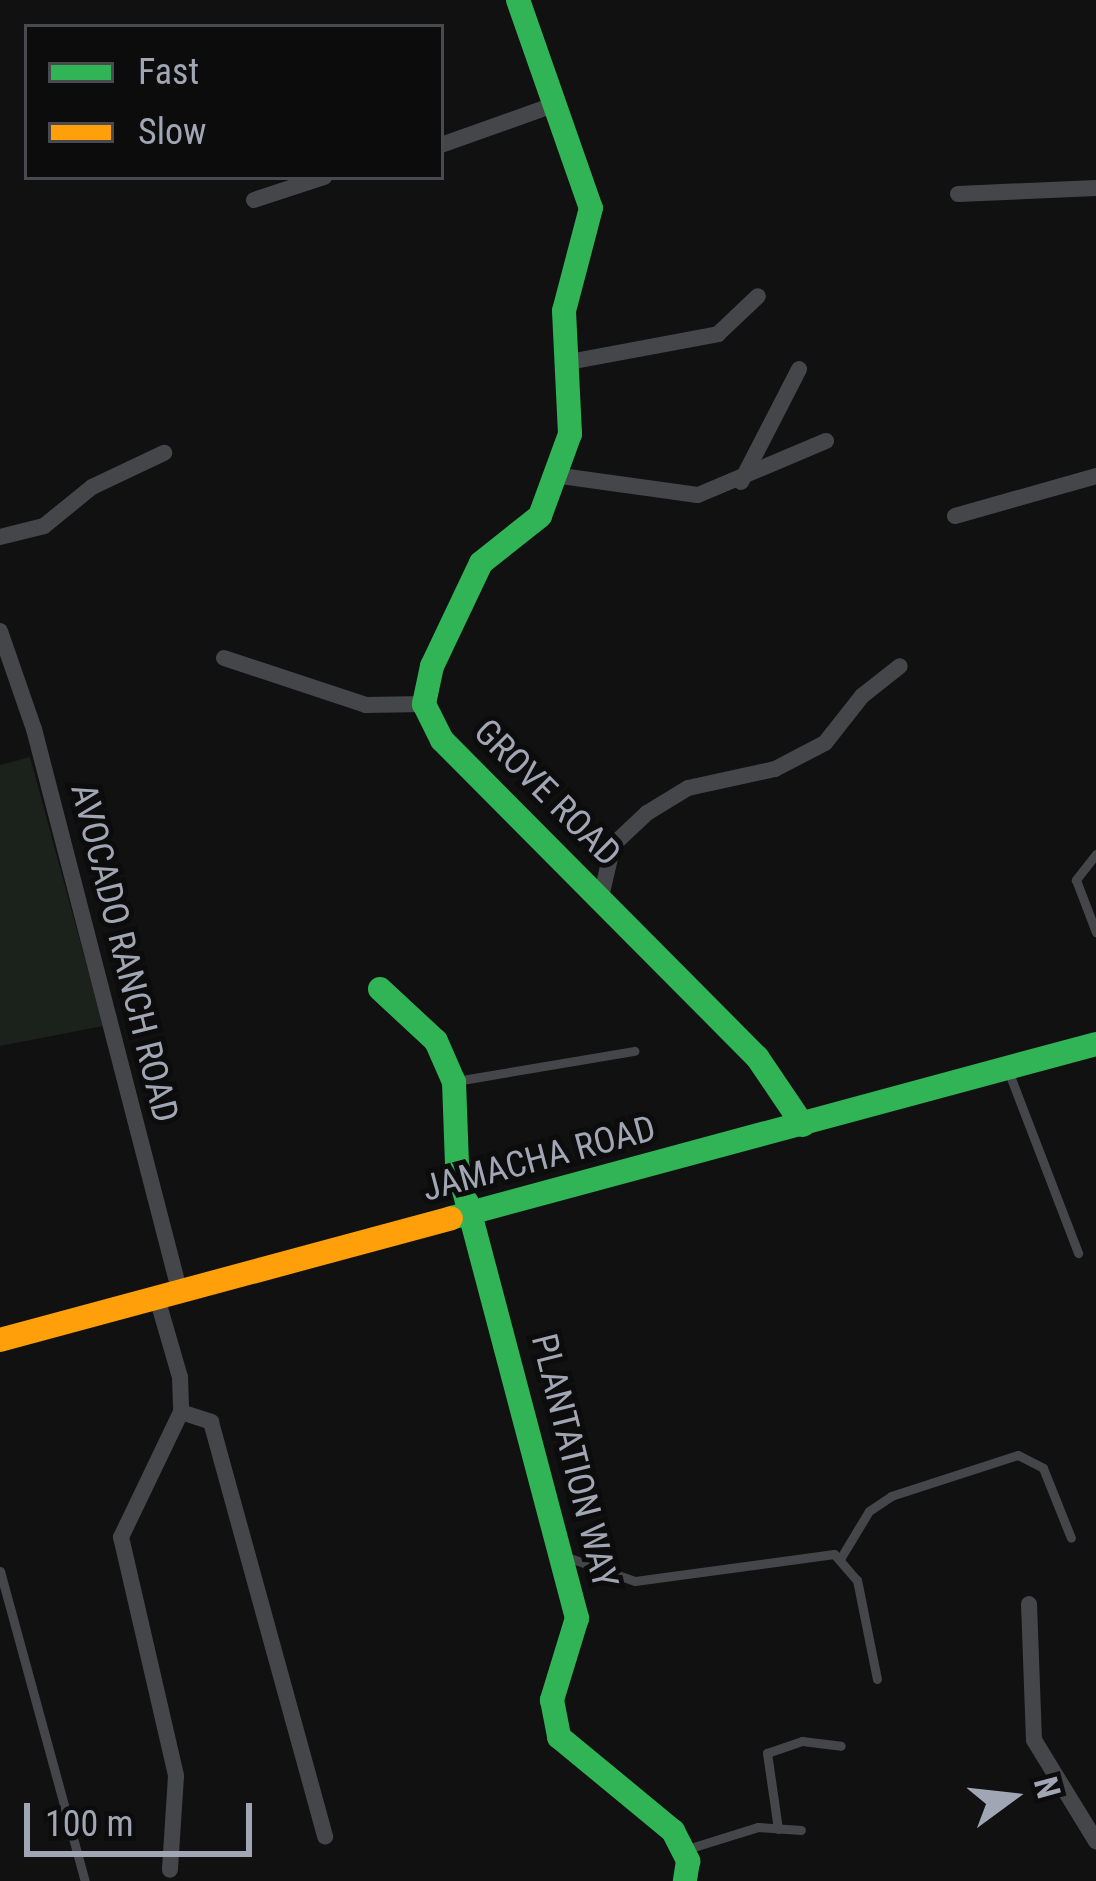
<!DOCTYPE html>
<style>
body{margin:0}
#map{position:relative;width:1096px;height:1881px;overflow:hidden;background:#111112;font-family:"Roboto Condensed",sans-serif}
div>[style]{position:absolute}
.green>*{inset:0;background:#1b221c}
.lane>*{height:9px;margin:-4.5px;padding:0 4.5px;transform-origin:4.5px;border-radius:4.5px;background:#45464a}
.street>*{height:16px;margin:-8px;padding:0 8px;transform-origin:8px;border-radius:8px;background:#45464a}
.fast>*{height:24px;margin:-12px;padding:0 12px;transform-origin:12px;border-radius:12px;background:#30b455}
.slow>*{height:24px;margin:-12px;padding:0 12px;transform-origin:12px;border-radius:12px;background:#ff9f0a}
span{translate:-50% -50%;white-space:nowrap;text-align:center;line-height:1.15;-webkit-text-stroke:10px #0c0c0d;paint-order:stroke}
.street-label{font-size:36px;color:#a1a6b4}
.legend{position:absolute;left:24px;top:24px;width:420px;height:156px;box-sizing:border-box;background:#0c0c0d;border:3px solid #484a50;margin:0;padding:15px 21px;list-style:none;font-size:36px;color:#a1a6b4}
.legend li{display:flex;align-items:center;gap:24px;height:60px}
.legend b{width:60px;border:3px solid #484a50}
.north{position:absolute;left:952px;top:1737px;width:120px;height:120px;-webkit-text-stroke:9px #0c0c0d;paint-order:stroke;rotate:75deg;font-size:33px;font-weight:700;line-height:48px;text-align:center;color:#a1a6b4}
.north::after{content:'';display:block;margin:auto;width:42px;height:54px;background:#a1a6b4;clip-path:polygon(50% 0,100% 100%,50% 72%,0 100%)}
.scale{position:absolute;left:24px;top:1803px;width:228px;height:54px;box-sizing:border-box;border:6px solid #a1a6b4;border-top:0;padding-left:15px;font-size:36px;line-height:42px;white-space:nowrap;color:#a1a6b4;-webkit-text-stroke:9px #0c0c0d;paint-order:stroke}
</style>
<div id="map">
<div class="green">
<div style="clip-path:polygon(30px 757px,103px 1026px,0 1046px,0 765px)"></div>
</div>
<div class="lane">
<div style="left:1096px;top:854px;width:33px;rotate:128deg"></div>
<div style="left:1076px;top:880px;width:56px;rotate:69deg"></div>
<div style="left:1009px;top:1073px;width:193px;rotate:69deg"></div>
<div style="left:456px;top:1081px;width:181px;rotate:-9.6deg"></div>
<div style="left:564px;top:1556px;width:75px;rotate:19.4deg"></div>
<div style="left:635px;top:1581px;width:201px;rotate:-7.7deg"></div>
<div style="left:834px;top:1554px;width:35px;rotate:49deg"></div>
<div style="left:857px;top:1580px;width:101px;rotate:78.6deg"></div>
<div style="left:840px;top:1559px;width:56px;rotate:-58.9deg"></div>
<div style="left:869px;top:1511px;width:27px;rotate:-34deg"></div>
<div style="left:891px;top:1496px;width:133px;rotate:-17.9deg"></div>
<div style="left:1018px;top:1455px;width:28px;rotate:27deg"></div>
<div style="left:1043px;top:1468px;width:75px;rotate:68.2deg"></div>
<div style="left:0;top:1571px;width:321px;rotate:74.7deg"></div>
<div style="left:778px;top:1829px;width:77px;rotate:-98.2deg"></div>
<div style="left:767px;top:1753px;width:37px;rotate:-19deg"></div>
<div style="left:802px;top:1741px;width:39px;rotate:7deg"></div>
<div style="left:684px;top:1850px;width:77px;rotate:-17.3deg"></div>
<div style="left:758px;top:1827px;width:43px;rotate:4deg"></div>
</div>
<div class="street">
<div style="left:441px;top:145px;width:122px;rotate:-19.6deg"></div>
<div style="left:958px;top:194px;width:138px;rotate:-2.5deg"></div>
<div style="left:254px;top:200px;width:74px;rotate:-18.2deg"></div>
<div style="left:569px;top:362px;width:152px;rotate:-10.6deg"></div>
<div style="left:718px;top:334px;width:55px;rotate:-43.5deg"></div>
<div style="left:561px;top:476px;width:138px;rotate:7.9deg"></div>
<div style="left:698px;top:495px;width:139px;rotate:-22.9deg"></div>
<div style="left:741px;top:482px;width:127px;rotate:-62.8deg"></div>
<div style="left:955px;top:516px;width:147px;rotate:-15.8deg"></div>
<div style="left:0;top:537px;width:45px;rotate:-14deg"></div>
<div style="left:44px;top:526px;width:62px;rotate:-39.1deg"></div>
<div style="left:92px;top:487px;width:80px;rotate:-25.3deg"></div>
<div style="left:0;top:631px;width:104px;rotate:70.9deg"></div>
<div style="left:34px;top:729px;width:583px;rotate:75.49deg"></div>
<div style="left:224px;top:658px;width:150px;rotate:18.3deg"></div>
<div style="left:366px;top:705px;width:58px;rotate:-1deg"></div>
<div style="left:601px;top:897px;width:53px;rotate:-77deg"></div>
<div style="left:613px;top:845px;width:47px;rotate:-43.3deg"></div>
<div style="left:647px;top:813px;width:48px;rotate:-31.4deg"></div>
<div style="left:688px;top:788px;width:89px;rotate:-12.3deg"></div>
<div style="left:775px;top:769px;width:56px;rotate:-27.5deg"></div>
<div style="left:825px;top:743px;width:60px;rotate:-51.8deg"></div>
<div style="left:862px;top:696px;width:48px;rotate:-38.3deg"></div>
<div style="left:157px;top:1298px;width:82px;rotate:73.8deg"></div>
<div style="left:180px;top:1377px;width:35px;rotate:88deg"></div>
<div style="left:181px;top:1412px;width:139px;rotate:115.6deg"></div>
<div style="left:121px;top:1537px;width:245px;rotate:77deg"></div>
<div style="left:176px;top:1776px;width:94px;rotate:93.7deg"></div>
<div style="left:181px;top:1412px;width:32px;rotate:18deg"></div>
<div style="left:211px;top:1422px;width:430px;rotate:74.6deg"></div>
<div style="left:1029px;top:1604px;width:136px;rotate:87.9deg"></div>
<div style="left:1034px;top:1740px;width:119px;rotate:58.5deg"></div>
</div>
<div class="fast">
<div style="left:518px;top:0;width:220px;rotate:70.7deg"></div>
<div style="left:591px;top:208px;width:106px;rotate:104.7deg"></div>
<div style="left:564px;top:311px;width:123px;rotate:87.2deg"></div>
<div style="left:570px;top:434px;width:87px;rotate:110.1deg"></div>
<div style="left:540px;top:516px;width:75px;rotate:141.5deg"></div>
<div style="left:481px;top:563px;width:114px;rotate:115.4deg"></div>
<div style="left:432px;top:666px;width:39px;rotate:102deg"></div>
<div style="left:424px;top:704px;width:40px;rotate:63.4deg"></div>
<div style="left:442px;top:740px;width:447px;rotate:45.2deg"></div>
<div style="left:757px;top:1057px;width:82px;rotate:55.9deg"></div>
<div style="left:380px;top:989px;width:76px;rotate:42.9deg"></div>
<div style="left:436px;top:1041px;width:45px;rotate:66.3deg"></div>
<div style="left:454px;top:1082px;width:82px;rotate:87.9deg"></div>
<div style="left:457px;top:1164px;width:470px;rotate:75.2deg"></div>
<div style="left:577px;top:1618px;width:86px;rotate:107deg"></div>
<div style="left:552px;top:1700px;width:38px;rotate:79deg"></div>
<div style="left:559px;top:1737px;width:148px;rotate:39.5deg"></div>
<div style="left:673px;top:1831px;width:34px;rotate:63deg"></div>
<div style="left:688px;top:1861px;width:20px;rotate:99deg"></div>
<div style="left:451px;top:1218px;width:668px;rotate:-15.1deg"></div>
</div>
<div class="slow">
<div style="left:0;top:1340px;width:467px;rotate:-15.1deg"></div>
</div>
<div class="street-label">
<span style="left:547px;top:793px;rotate:45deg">GROVE ROAD</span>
<span style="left:124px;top:953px;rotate:76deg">AVOCADO RANCH ROAD</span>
<span style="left:539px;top:1159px;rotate:-15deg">JAMACHA ROAD</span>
<span style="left:574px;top:1461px;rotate:76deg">PLANTATION WAY</span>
</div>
<ul class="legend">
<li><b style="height:15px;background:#30b455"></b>Fast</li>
<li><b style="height:15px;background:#ff9f0a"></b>Slow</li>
</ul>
<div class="north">N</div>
<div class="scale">100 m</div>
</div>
